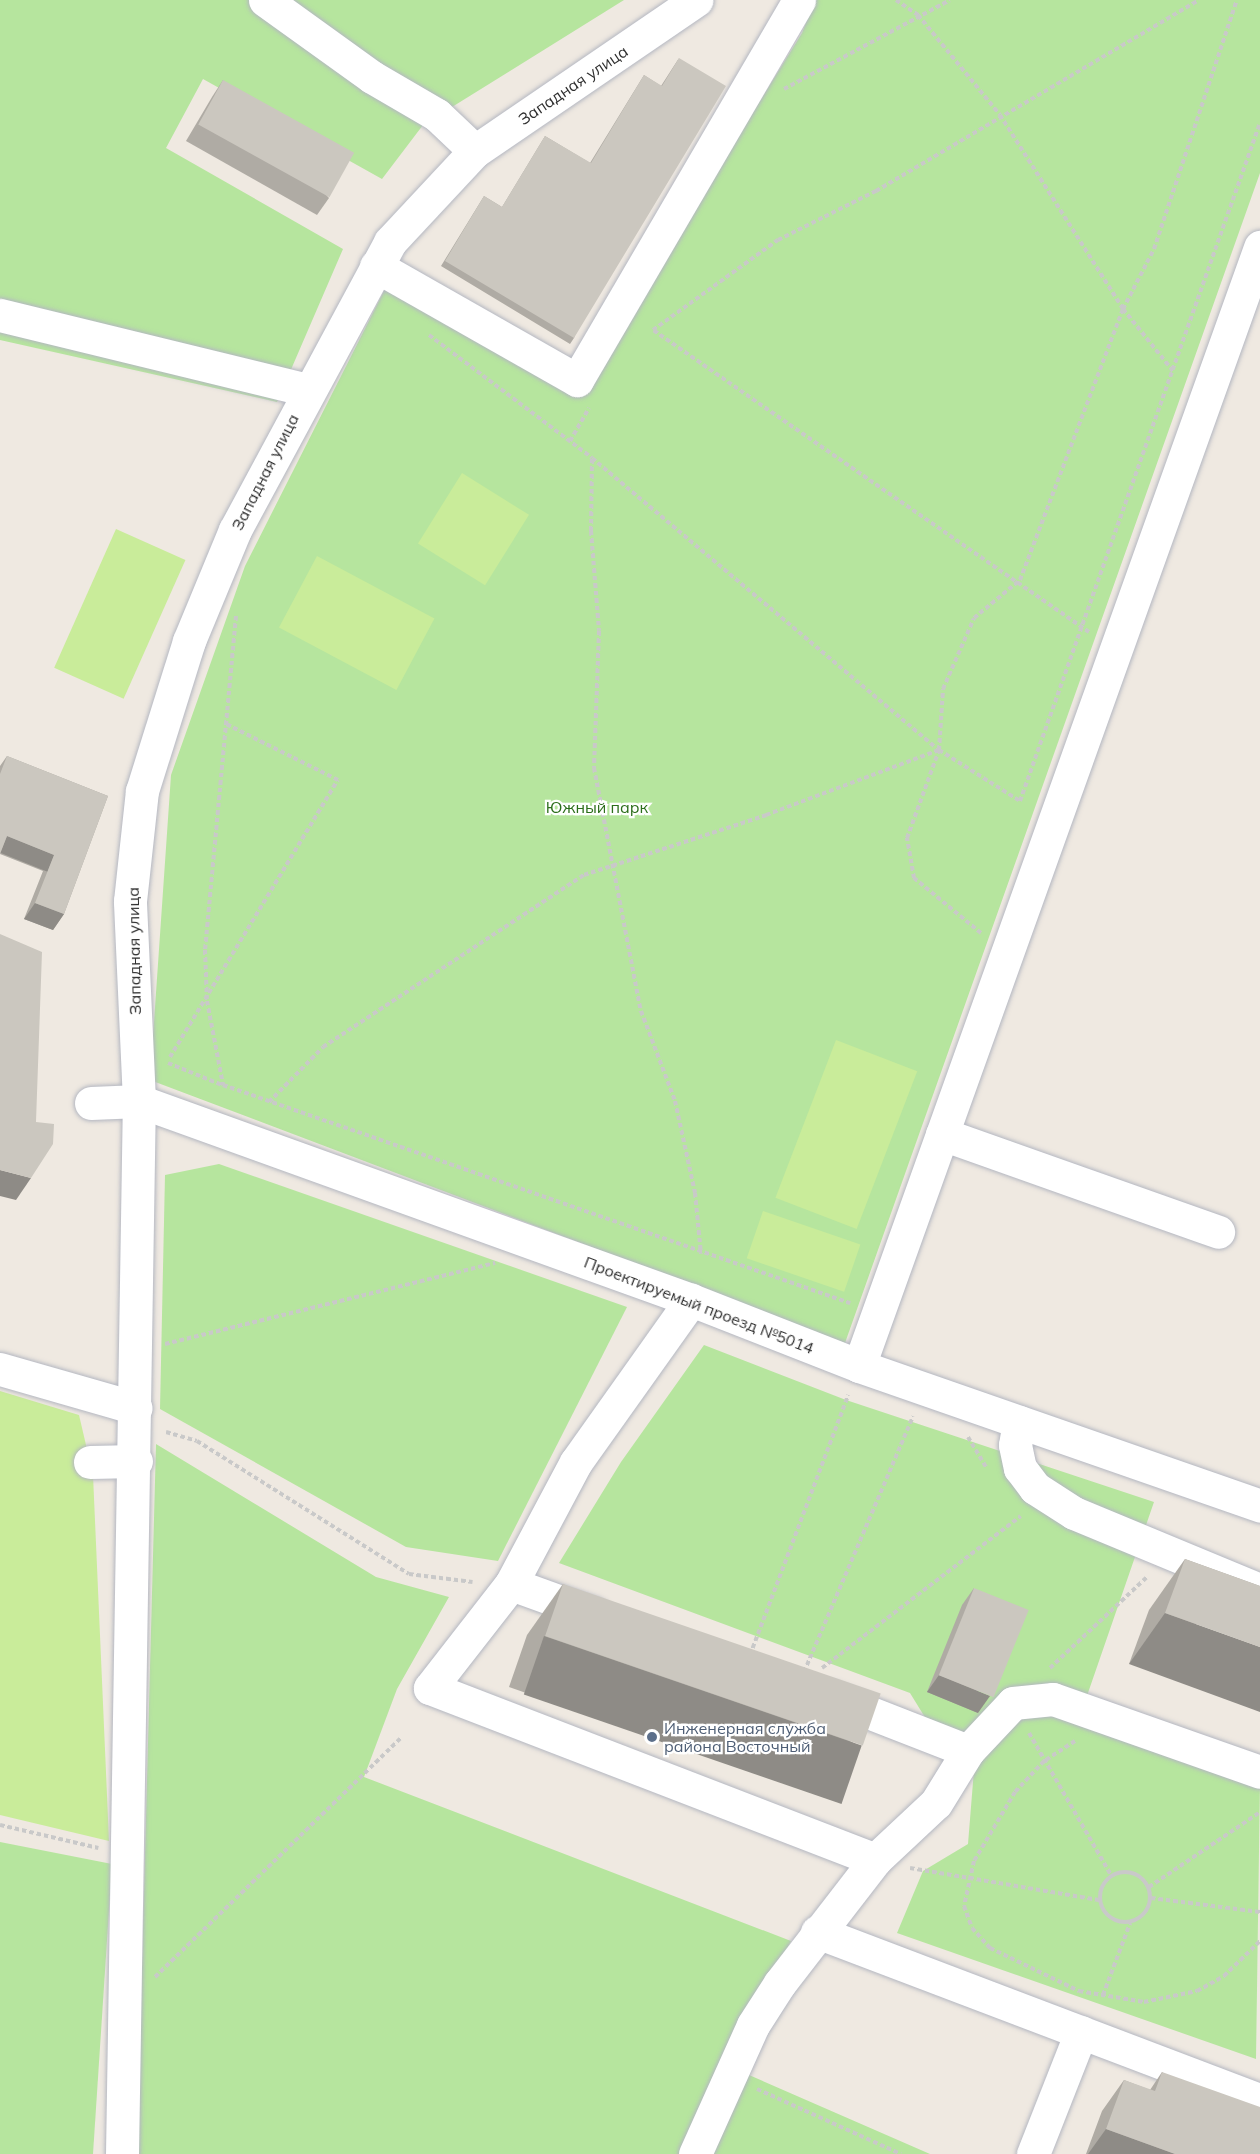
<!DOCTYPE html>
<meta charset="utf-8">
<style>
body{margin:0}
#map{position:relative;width:1260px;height:2154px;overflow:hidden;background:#efe9e1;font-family:Mulish,sans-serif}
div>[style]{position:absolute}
.green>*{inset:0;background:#b6e59e}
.pitch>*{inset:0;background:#c9ec9a;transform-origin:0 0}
.path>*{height:4px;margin-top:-2px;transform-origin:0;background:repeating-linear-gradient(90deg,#c9c9c9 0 4.5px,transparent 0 7.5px)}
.path>.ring{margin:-2px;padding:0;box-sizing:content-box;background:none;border:4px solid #c9c9c9;border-radius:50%}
.roads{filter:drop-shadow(0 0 2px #b4b7c1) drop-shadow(0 0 2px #b4b7c1)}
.minor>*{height:33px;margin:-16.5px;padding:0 16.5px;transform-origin:16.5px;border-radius:16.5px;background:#fff}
.wall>*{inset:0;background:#afaba4}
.shaded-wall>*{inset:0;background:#8e8b86;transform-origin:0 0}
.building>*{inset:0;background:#cbc7bf;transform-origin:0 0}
.dots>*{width:16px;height:16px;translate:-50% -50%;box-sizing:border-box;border:3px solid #fff;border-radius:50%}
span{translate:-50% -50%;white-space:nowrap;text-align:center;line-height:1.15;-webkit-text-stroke:4.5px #fff;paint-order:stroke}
.street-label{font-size:16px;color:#2e2e2e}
.park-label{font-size:16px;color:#2c6e1b}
.service-label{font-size:16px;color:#4e5e75}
.left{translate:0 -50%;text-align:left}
</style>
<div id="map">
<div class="green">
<div style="clip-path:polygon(0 0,624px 0,423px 125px,382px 179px,203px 79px,166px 148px,343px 249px,277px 402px,0 340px)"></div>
<div style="clip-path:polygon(815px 0,1260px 0,1260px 173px,845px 1343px,150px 1080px,171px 775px,245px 566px,385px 289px,578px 395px,802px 33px)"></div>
<div style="clip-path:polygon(219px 1164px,627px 1307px,498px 1561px,406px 1547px,160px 1409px,165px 1175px)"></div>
<div style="clip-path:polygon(704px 1345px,846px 1400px,1154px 1502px,1080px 1716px,1260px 1781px,1256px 2059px,897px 1933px,923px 1871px,968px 1844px,976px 1745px,926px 1719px,910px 1693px,559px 1563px,621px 1462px)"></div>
<div style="clip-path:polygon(156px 1444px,376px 1577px,449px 1597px,397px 1689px,364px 1777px,791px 1941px,726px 2065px,930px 2154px,137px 2154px)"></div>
<div style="clip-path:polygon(0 1842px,112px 1864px,93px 2154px,0 2154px)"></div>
</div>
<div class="pitch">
<div style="left:462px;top:473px;width:79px;height:83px;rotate:32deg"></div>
<div style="left:116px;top:529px;width:76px;height:152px;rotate:24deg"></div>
<div style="left:317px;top:556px;width:133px;height:81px;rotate:28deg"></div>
<div style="left:836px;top:1040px;width:87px;height:169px;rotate:21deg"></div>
<div style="left:763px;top:1211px;width:103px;height:50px;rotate:19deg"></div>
<div style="clip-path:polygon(0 1391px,79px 1415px,93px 1475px,109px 1841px,0 1815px)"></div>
</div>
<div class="path">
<div style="left:896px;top:0;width:27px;rotate:34deg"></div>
<div style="left:918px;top:15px;width:129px;rotate:50.6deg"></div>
<div style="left:1000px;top:115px;width:230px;rotate:57.6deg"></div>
<div style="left:1123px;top:309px;width:80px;rotate:51.1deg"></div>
<div style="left:784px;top:89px;width:188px;rotate:-28.2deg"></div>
<div style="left:429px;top:335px;width:204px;rotate:37deg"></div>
<div style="left:592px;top:458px;width:454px;rotate:40.1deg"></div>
<div style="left:939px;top:750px;width:96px;rotate:32.2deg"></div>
<div style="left:1020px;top:801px;width:719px;rotate:-70.51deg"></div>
<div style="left:570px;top:441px;width:38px;rotate:-60deg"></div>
<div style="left:592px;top:459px;width:72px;rotate:90.8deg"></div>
<div style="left:591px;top:531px;width:100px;rotate:85.4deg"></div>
<div style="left:599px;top:631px;width:137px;rotate:92.1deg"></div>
<div style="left:594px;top:768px;width:248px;rotate:79.1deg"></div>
<div style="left:641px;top:1011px;width:96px;rotate:69.3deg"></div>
<div style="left:675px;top:1101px;width:94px;rotate:77.7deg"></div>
<div style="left:695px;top:1193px;width:61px;rotate:84.4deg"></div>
<div style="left:236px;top:616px;width:335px;rotate:95.3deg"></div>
<div style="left:205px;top:950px;width:51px;rotate:87.8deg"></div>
<div style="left:207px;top:1001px;width:86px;rotate:79.2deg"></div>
<div style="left:223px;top:1085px;width:664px;rotate:19.17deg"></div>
<div style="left:1089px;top:632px;width:530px;rotate:-145.29deg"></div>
<div style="left:653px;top:330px;width:154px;rotate:-35.8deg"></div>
<div style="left:778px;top:240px;width:110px;rotate:-26.6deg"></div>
<div style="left:876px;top:191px;width:375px;rotate:-30.6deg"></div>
<div style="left:981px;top:933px;width:87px;rotate:-140.6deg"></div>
<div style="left:914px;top:878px;width:41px;rotate:-99.9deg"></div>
<div style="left:907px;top:838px;width:94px;rotate:-70deg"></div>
<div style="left:939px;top:750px;width:61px;rotate:-86.2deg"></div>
<div style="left:943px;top:689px;width:77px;rotate:-66.4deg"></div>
<div style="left:974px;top:618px;width:60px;rotate:-39.6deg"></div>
<div style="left:1020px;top:580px;width:290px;rotate:-69.2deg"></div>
<div style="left:1123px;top:309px;width:68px;rotate:-62.7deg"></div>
<div style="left:1154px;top:249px;width:262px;rotate:-71.6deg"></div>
<div style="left:170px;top:1057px;width:324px;rotate:-58.8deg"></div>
<div style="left:338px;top:780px;width:127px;rotate:-153.4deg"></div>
<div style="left:168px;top:1063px;width:58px;rotate:22.2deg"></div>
<div style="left:269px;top:1102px;width:77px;rotate:-45.5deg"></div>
<div style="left:323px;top:1047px;width:313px;rotate:-33.4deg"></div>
<div style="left:584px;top:875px;width:192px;rotate:-18.2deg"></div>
<div style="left:766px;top:815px;width:185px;rotate:-20.6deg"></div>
<div style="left:165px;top:1344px;width:340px;rotate:-13.8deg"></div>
<div style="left:166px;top:1432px;width:32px;rotate:16deg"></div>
<div style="left:197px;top:1441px;width:250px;rotate:32.1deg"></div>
<div style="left:409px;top:1574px;width:64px;rotate:7.1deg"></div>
<div style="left:968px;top:1437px;width:35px;rotate:59deg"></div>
<div style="left:750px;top:1655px;width:278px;rotate:-69.3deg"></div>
<div style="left:822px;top:1668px;width:250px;rotate:-37.4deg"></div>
<div style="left:1050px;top:1668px;width:133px;rotate:-43.2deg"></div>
<div style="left:804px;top:1672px;width:278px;rotate:-66.9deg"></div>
<div style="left:1029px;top:1733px;width:164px;rotate:60deg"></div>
<div style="left:1075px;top:1741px;width:37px;rotate:147deg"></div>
<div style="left:1044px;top:1761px;width:42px;rotate:133.1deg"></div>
<div style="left:1015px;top:1792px;width:80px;rotate:120.7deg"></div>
<div style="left:974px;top:1861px;width:46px;rotate:102.5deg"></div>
<div style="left:964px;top:1906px;width:23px;rotate:70deg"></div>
<div style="left:972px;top:1928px;width:27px;rotate:48deg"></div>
<div style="left:990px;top:1948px;width:99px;rotate:25.8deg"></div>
<div style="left:1079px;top:1991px;width:66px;rotate:9.6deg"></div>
<div style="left:1144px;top:2002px;width:54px;rotate:-11.7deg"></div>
<div style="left:1197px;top:1991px;width:31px;rotate:-29deg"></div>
<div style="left:1224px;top:1976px;width:50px;rotate:-44.2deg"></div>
<div style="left:0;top:1825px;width:101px;rotate:13.2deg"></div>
<div style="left:910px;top:1868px;width:193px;rotate:9.6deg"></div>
<div class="ring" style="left:1100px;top:1872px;width:46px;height:46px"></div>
<div style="left:1149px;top:1887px;width:134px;rotate:-34deg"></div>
<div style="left:1151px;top:1898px;width:110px;rotate:7.3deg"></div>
<div style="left:155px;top:1977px;width:343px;rotate:-44.2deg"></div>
<div style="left:1103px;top:1995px;width:77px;rotate:-69.4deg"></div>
<div style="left:757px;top:2089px;width:158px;rotate:24.3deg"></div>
</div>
<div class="roads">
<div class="minor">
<div style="left:265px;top:0;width:132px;rotate:35.7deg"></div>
<div style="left:372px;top:77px;width:75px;rotate:30.3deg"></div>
<div style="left:437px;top:115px;width:52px;rotate:43.5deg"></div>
<div style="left:376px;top:266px;width:231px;rotate:29.6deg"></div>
<div style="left:577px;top:380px;width:440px;rotate:-59.7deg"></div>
<div style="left:0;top:315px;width:316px;rotate:13.7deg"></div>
<div style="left:91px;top:1103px;width:48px;rotate:-2.4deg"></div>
<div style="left:139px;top:1101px;width:587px;rotate:19.82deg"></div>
<div style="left:691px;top:1300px;width:180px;rotate:21.4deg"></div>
<div style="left:859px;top:1366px;width:425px;rotate:19.2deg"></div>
<div style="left:942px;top:1134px;width:293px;rotate:19.5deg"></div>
<div style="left:859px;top:1366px;width:1189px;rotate:-70.28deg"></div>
<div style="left:0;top:1369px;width:141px;rotate:16deg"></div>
<div style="left:1019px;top:1422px;width:23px;rotate:100deg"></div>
<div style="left:1015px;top:1445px;width:24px;rotate:78deg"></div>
<div style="left:1020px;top:1468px;width:25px;rotate:53deg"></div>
<div style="left:1035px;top:1488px;width:46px;rotate:32.7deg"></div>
<div style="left:1074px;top:1513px;width:201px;rotate:22.5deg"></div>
<div style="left:90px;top:1462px;width:46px;rotate:-1.2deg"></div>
<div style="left:511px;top:1584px;width:132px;rotate:127.9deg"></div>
<div style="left:430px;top:1688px;width:477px;rotate:21.1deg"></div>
<div style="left:594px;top:1614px;width:88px;rotate:-160.1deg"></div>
<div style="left:511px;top:1584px;width:138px;rotate:-62deg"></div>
<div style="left:576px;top:1462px;width:199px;rotate:-54.6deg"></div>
<div style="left:968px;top:1751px;width:66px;rotate:-46.8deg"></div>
<div style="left:1013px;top:1703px;width:40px;rotate:-5.7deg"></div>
<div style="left:1053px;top:1699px;width:219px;rotate:19.4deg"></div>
<div style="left:817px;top:1932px;width:474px;rotate:20.8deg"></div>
<div style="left:122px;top:2154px;width:1053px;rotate:-89.08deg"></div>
<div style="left:139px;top:1101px;width:200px;rotate:-92.6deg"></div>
<div style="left:130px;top:901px;width:111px;rotate:-83.8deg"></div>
<div style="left:142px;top:791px;width:157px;rotate:-72.6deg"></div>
<div style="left:189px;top:641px;width:120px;rotate:-67.5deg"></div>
<div style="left:235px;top:530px;width:327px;rotate:-61.7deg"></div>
<div style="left:390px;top:242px;width:125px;rotate:-47deg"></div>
<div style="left:475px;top:151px;width:268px;rotate:-34.3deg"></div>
<div style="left:695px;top:2154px;width:141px;rotate:-65.8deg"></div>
<div style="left:753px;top:2025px;width:50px;rotate:-57.3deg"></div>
<div style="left:780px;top:1983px;width:155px;rotate:-52.3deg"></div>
<div style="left:875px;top:1860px;width:83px;rotate:-43.1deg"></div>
<div style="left:936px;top:1803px;width:61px;rotate:-58.4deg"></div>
<div style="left:968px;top:1751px;width:146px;rotate:-158.7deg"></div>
<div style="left:1033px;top:2154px;width:131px;rotate:-68.5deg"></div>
</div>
</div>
<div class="wall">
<div style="clip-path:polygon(679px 58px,574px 338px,570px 344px,441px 266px,484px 196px,502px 207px,545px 136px,590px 163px,644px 75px,661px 86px)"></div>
<div style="clip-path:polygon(223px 80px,329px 198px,317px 215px,186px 141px,212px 97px)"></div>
<div style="clip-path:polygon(7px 756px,108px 796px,64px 914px,53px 930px,24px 919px,43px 871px,0 854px,0 766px)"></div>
<div style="clip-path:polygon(1185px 1559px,1260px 1586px,1129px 1664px,1149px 1610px)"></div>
<div style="clip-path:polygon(563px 1584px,861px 1747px,826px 1798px,509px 1687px,527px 1635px)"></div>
<div style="clip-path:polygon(974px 1588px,978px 1713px,927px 1692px,962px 1605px)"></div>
<div style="clip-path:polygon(1162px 2072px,1260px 2154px,1086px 2154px,1102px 2111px,1124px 2080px,1150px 2090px)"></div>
</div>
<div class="shaded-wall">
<div style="left:7px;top:836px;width:51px;height:18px;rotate:22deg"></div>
<div style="clip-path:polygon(35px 903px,64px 914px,53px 930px,24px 919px)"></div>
<div style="clip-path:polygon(0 1170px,31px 1178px,16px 1200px,0 1196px)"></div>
<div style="clip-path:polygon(1165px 1613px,1260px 1647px,1260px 1712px,1129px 1664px)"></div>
<div style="left:544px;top:1636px;width:336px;height:62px;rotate:19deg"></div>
<div style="clip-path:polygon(939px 1675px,990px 1696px,978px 1713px,927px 1692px)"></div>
<div style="clip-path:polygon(1106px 2129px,1175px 2154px,1088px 2154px)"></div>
</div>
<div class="building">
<div style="clip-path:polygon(679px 58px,726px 86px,574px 338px,445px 261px,484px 196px,502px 207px,545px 136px,591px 163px,644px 75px,662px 86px)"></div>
<div style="left:223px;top:80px;width:150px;height:51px;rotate:29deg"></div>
<div style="clip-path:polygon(7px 756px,108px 796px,64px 914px,35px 903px,54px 855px,7px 836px,0 854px,0 774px)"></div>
<div style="clip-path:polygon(0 934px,42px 952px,36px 1122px,54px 1124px,53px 1144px,31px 1178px,0 1170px)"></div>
<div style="clip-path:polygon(1185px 1559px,1260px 1586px,1260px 1647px,1165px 1613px)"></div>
<div style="left:563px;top:1584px;width:336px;height:55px;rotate:19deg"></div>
<div style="left:974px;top:1588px;width:59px;height:94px;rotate:22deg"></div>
<div style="clip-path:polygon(1162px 2072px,1260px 2107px,1260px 2154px,1175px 2154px,1106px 2129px,1124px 2080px,1155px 2091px)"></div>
</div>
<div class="dots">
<div style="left:652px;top:1737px;background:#5c6f8a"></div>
</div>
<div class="street-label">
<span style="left:573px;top:85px;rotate:-34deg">Западная улица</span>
<span style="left:265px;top:472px;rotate:-63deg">Западная улица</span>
<span style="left:134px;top:951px;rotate:-91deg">Западная улица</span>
<span style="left:699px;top:1305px;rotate:21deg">Проектируемый проезд №5014</span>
</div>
<div class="park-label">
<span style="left:597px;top:807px">Южный парк</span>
</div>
<div class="service-label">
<span class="left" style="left:664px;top:1737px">Инженерная служба<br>района Восточный</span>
</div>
</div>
